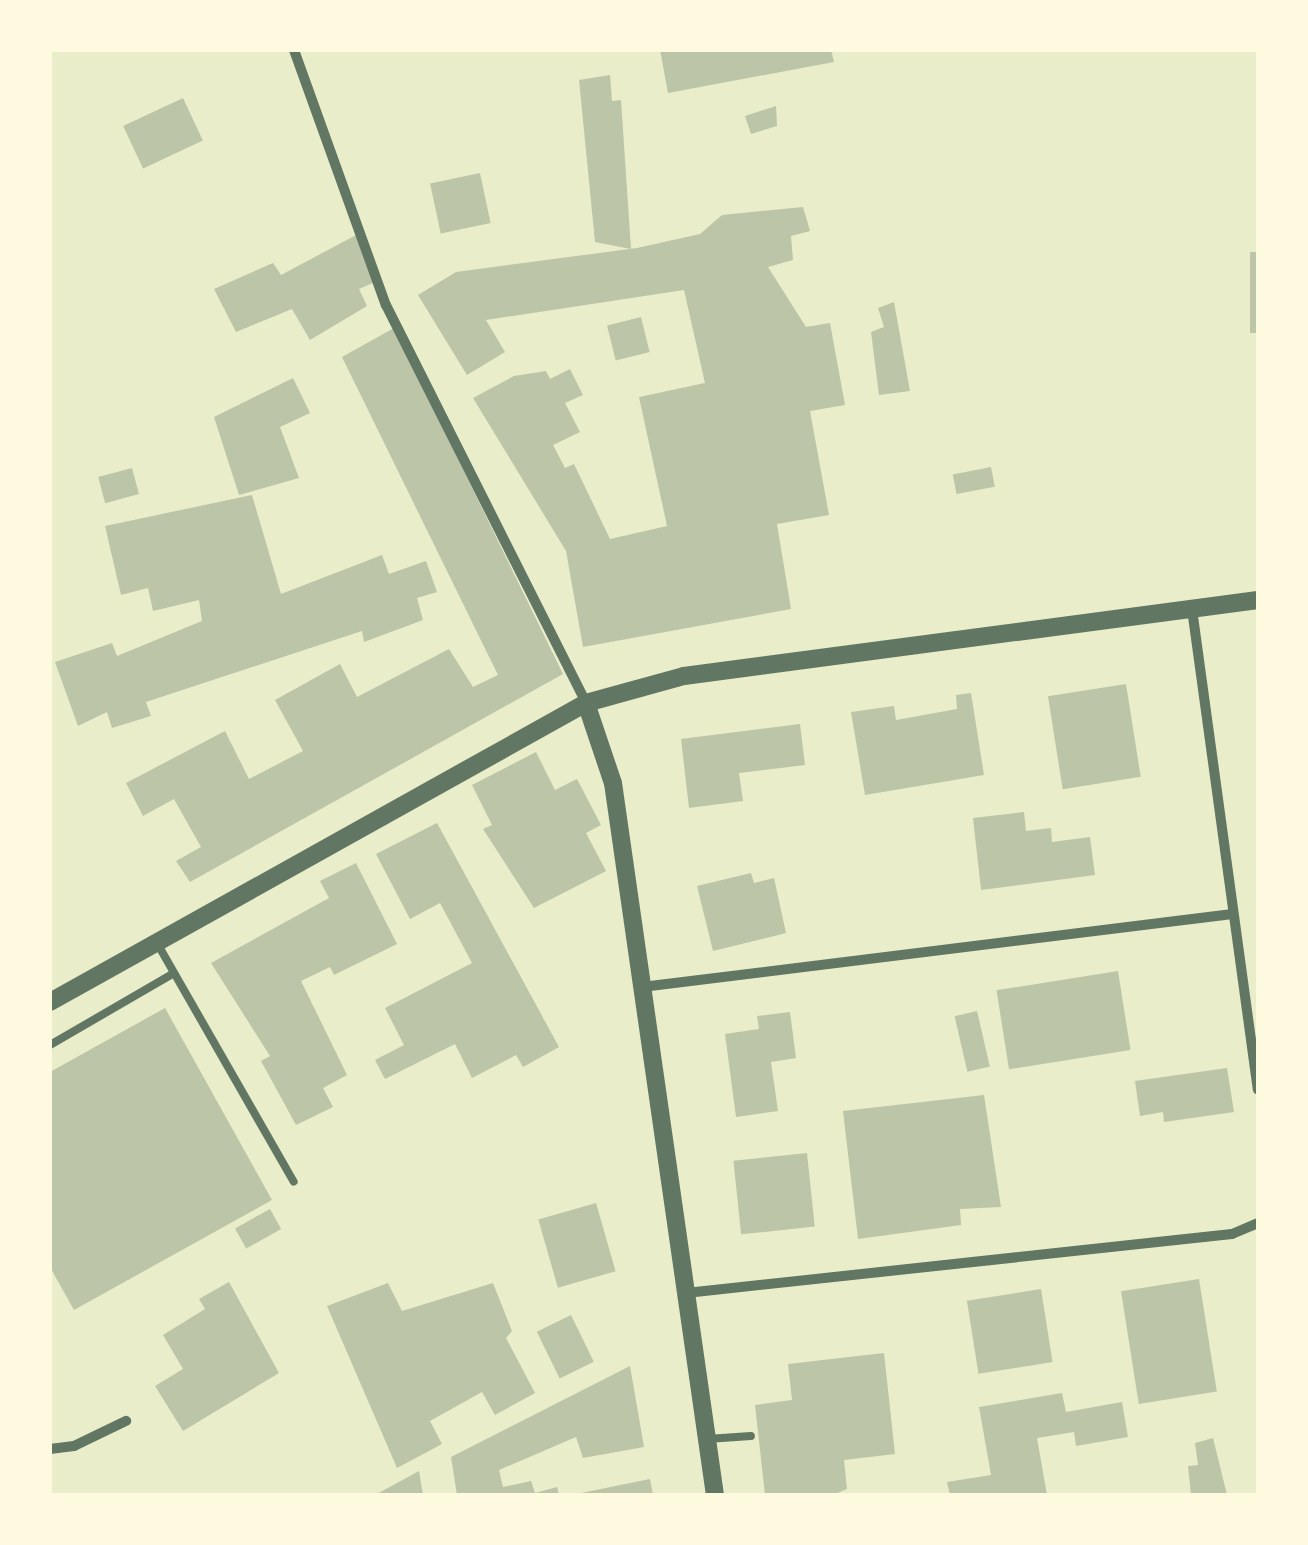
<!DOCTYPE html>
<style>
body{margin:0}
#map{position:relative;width:1308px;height:1545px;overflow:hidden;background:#e9edc9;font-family:Quicksand,sans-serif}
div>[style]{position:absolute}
.building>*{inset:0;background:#bcc5a7;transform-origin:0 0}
.service>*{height:8px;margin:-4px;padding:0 4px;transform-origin:4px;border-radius:4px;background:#617663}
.minor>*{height:10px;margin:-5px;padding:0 5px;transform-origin:5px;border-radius:5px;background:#617663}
.tertiary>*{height:18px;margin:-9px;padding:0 9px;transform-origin:9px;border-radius:9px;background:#617663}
span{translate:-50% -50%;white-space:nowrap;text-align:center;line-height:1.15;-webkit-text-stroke:10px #fefae0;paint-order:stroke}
.frame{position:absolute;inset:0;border:52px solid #fefae0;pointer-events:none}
</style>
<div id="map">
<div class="building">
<div style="clip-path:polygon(660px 50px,831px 50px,834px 62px,668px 93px)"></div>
<div style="clip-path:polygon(610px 75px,612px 101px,621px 100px,631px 249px,595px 242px,579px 80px)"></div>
<div style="left:183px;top:98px;width:47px;height:66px;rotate:65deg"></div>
<div style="clip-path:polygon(776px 106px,777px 126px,751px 134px,745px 116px)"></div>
<div style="left:480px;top:173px;width:51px;height:51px;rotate:78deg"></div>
<div style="clip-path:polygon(803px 207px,810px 231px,791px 236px,793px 260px,768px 267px,806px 327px,830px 323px,845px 405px,810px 411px,829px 515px,777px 524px,791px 609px,583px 647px,566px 551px,473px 398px,514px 376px,546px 371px,550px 379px,570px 369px,583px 395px,565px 403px,580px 432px,553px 445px,565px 468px,574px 464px,610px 539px,667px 526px,639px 397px,705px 383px,684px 290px,486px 320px,505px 352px,467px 375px,418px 295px,456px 272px,637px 248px,700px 234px,722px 215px)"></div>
<div style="clip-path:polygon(358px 234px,375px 282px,359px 289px,367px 306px,310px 340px,292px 309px,236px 332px,214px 289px,273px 263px,281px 275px)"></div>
<div style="left:1250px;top:252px;width:8px;height:81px"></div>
<div style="clip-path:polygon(894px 302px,910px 391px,879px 395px,871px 332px,884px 327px,878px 308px)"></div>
<div style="left:641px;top:317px;width:36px;height:35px;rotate:76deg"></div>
<div style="clip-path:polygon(394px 328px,563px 674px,190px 882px,176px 861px,201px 847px,174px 799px,143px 816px,126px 783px,225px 731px,249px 779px,303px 751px,275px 700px,340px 664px,357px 697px,449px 649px,473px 687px,498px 675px,342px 357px)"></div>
<div style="clip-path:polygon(293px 378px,310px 413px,280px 427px,299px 478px,239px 495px,214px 417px)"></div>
<div style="left:991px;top:467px;width:20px;height:39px;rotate:79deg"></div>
<div style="left:132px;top:468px;width:27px;height:35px;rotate:75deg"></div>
<div style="clip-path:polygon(252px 495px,281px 594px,382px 555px,389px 574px,426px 561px,437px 592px,417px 598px,423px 620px,364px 642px,362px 631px,146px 702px,151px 716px,112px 728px,107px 712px,78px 726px,55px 662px,112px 643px,117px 656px,202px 621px,199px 600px,153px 611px,148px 588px,121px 595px,105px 526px)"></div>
<div style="left:1126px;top:684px;width:94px;height:79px;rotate:81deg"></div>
<div style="clip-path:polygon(971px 693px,984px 775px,865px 795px,851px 712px,894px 706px,896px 720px,957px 709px,956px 695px)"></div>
<div style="clip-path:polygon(800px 724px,805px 765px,739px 773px,743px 801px,689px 808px,681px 739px)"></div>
<div style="clip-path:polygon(536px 752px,555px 790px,577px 779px,601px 825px,586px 833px,606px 871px,534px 908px,483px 829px,492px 825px,472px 785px)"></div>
<div style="clip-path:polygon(1024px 812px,1026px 831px,1051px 828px,1052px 842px,1090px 837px,1095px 875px,981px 890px,973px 818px)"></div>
<div style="clip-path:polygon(437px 823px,559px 1047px,523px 1067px,516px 1055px,472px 1078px,455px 1044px,385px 1079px,375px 1060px,404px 1045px,385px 1008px,472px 963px,440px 903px,410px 919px,376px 854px)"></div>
<div style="clip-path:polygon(356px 863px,397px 944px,334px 975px,330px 967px,301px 981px,347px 1075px,323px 1088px,333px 1107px,296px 1125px,261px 1061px,270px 1056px,211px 963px,329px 898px,320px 881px)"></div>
<div style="clip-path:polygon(751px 873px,754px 883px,774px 878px,786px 933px,713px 951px,697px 886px)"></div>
<div style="left:1118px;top:971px;width:80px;height:123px;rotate:81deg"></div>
<div style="clip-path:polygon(165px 1008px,272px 1200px,74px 1310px,50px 1267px,50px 1072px)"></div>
<div style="left:977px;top:1011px;width:57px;height:23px;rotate:77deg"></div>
<div style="clip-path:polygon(790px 1012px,796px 1058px,771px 1062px,778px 1111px,736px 1117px,725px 1034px,759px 1029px,757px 1016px)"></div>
<div style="clip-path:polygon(1227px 1068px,1234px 1112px,1164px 1122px,1163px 1112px,1140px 1116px,1135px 1081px)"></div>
<div style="clip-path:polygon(984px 1095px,1001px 1207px,960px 1209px,961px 1225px,858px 1239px,843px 1111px)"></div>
<div style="left:807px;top:1153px;width:74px;height:74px;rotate:84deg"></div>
<div style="left:596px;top:1203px;width:71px;height:60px;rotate:74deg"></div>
<div style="left:270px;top:1209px;width:23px;height:40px;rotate:61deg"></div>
<div style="left:1199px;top:1279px;width:114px;height:79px;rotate:81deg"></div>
<div style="clip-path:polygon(229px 1282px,279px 1373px,183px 1431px,155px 1386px,183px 1369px,163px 1335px,205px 1309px,199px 1299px)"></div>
<div style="clip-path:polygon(388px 1283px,402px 1311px,493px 1283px,512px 1331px,506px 1338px,535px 1393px,495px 1415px,482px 1392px,430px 1421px,442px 1444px,397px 1468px,327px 1306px)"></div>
<div style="left:1041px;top:1289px;width:74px;height:75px;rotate:81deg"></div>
<div style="left:571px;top:1315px;width:52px;height:38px;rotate:64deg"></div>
<div style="clip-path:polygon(884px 1353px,895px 1454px,844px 1460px,847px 1489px,833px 1495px,765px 1495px,755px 1405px,792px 1400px,788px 1364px)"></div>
<div style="clip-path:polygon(630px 1366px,644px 1447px,583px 1458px,576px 1437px,499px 1470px,503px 1487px,531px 1481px,535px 1493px,557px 1487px,559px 1495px,457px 1495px,451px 1457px)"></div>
<div style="clip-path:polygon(1062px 1393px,1066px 1412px,1122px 1402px,1128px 1437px,1076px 1446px,1074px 1432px,1037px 1438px,1047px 1495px,950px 1495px,947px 1482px,991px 1475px,979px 1407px)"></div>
<div style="clip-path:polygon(1213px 1438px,1227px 1495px,1191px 1495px,1188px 1466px,1198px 1465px,1195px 1443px)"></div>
<div style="clip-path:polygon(419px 1471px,423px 1495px,375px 1495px)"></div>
<div style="clip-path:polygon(650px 1479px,653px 1495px,581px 1495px,581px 1493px)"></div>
</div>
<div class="service">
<div style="left:157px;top:943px;width:275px;rotate:60.2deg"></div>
<div style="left:50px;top:1045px;width:143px;rotate:-30.1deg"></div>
<div style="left:707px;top:1439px;width:44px;rotate:-3.9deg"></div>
</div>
<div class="minor">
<div style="left:294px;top:50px;width:271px;rotate:70.2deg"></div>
<div style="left:386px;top:305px;width:445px;rotate:63.3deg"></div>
<div style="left:1192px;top:609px;width:485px;rotate:82.2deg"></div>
<div style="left:642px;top:987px;width:595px;rotate:-7.04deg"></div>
<div style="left:686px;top:1293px;width:549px;rotate:-6.17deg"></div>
<div style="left:1232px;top:1234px;width:28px;rotate:-23deg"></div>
<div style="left:50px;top:1449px;width:24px;rotate:-7deg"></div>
<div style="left:74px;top:1446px;width:58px;rotate:-25.7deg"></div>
</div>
<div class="tertiary">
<div style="left:586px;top:703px;width:84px;rotate:71.4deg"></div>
<div style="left:613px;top:783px;width:719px;rotate:81.85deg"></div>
<div style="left:50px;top:1002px;width:614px;rotate:-29.15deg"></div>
<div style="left:586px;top:703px;width:102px;rotate:-15.4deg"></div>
<div style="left:684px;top:676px;width:579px;rotate:-7.54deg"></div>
</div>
<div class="frame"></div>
</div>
